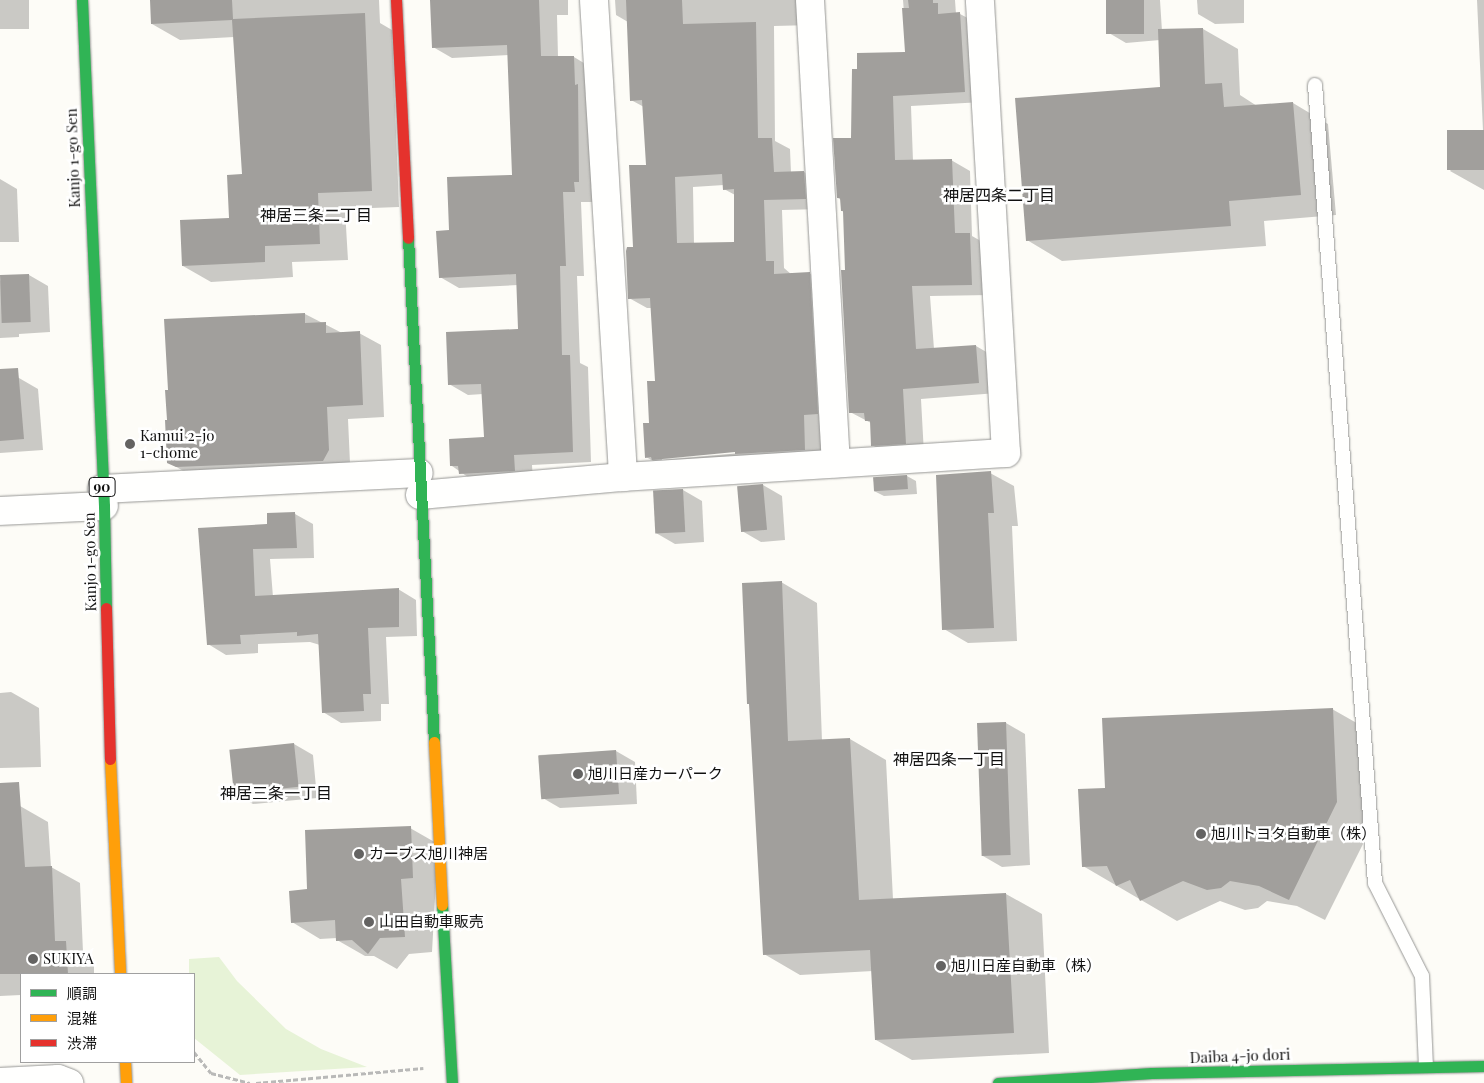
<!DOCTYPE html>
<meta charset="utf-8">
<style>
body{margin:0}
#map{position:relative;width:1484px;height:1083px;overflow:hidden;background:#fdfcf7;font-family:"Playfair Display","Noto Sans JP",serif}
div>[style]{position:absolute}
.green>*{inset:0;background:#e7f3d7}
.shadow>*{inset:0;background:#0003;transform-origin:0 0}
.building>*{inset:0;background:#a19f9c;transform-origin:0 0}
.path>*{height:3px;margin-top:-1.5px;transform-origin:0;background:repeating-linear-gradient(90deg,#b9b9b8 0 5px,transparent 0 7.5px)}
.roads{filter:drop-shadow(0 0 1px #979795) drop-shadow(0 0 1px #979795)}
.lane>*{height:14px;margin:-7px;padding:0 7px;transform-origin:7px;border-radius:7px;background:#fffffe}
.street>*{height:28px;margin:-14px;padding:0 14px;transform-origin:14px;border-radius:14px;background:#fffffe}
.fast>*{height:11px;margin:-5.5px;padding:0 5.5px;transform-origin:5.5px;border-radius:5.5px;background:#30b455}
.slow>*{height:11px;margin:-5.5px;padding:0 5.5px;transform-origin:5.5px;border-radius:5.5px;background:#ff9f0a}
.jam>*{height:11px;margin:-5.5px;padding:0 5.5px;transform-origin:5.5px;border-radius:5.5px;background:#e5322d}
.dots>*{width:14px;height:14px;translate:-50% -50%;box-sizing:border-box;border:2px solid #fff;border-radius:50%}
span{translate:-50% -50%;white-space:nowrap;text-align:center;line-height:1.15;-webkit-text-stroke:5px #fff;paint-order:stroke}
.shield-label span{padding:1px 4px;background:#fff;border:1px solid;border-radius:4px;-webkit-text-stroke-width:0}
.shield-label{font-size:14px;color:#111;font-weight:700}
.street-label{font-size:15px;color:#111}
.poi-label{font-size:15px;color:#111}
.left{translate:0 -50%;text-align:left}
.neighbourhood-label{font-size:16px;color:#111}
.legend{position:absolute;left:20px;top:973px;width:175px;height:90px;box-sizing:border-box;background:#fff;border:1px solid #a0a0a0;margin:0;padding:6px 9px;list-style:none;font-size:15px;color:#111}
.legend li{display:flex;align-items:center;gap:10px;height:25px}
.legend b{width:25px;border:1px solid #a0a0a0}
</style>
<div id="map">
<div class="green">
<div style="clip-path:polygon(219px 957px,237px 981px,286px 1029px,321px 1049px,367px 1067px,240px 1075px,194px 1038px,194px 974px,189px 974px,189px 959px)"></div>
</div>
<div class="shadow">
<div style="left:0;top:0;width:29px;height:29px"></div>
<div style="clip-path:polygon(151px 0,379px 0,380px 23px,392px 30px,399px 207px,345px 209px,348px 260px,292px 262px,293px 277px,211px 282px,183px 266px,231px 219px,243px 176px,234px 37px,180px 40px,152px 24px)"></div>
<div style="clip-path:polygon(431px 0,568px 0,568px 15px,557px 15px,558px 57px,574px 57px,592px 68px,593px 202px,581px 202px,584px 276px,577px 276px,580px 363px,588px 367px,591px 462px,532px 465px,533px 481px,478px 484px,452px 466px,486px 438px,483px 394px,468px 395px,449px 384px,519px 330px,518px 285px,459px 288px,440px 277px,450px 231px,513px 176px,509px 55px,452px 58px,433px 47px)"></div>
<div style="clip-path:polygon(evenodd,615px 0,814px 0,813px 25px,774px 26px,775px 141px,790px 149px,791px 173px,804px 172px,822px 182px,823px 209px,782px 210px,784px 268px,791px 274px,809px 273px,827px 283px,823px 460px,664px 467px,646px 457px,656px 382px,652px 308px,647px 308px,629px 298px,647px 166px,644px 107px,631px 100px,628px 22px,616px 15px,615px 0,724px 185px,724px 189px,735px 195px,736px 243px,694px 244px,693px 187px,724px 185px,615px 0,741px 450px,741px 453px,662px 460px,662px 457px,741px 450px)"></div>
<div style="clip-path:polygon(903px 0,955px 0,956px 14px,960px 14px,979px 24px,983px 102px,911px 106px,913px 161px,951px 160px,970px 171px,972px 236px,988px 245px,990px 295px,930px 296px,934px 349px,976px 346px,995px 357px,997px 393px,921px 399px,924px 454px,891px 456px,872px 445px,871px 423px,850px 412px,844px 212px,842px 211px,841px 200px,838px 198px,853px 139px,859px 70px,907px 54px)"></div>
<div style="clip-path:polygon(1107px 0,1160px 0,1162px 31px,1203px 29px,1238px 49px,1240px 95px,1257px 106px,1293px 103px,1328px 124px,1336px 215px,1264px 221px,1266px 246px,1062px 261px,1027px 240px,1162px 88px,1160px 40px,1126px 43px,1109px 33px)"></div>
<div style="clip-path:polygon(1197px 0,1244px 0,1244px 23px,1215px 24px,1198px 14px)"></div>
<div style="clip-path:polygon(1477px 0,1484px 0,1484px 190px,1450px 171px,1483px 131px)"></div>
<div style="clip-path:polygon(0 179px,17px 189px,19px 242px,0 242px)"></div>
<div style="clip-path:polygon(29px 275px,48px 286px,50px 332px,19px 334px,19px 337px,0 338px,0 281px,4px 276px)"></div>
<div style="clip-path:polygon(305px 314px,344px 334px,359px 333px,381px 345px,384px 417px,348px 419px,350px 463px,190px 475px,168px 462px)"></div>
<div style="clip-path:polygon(19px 378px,38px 389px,43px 450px,0 453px,0 379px)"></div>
<div style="clip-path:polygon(990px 473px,1014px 486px,1018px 526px,1012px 526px,1017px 641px,968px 643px,944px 629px)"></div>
<div style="clip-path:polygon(907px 476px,916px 481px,917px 494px,884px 496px,874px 491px)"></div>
<div style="clip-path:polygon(763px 485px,782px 496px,785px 540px,761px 542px,742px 531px)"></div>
<div style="clip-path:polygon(683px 490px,702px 501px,704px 542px,675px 544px,656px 533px)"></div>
<div style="clip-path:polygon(268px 514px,295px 514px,313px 524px,314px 558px,270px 559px,273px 597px,398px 589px,416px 600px,417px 636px,386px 637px,389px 704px,381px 704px,381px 721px,341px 723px,323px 712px,320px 645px,310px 642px,258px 644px,258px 653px,226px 655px,208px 644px,199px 529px,268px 525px)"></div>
<div style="clip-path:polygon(781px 582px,817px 603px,822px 741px,850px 739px,886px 760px,893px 899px,1006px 894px,1042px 914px,1049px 1053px,912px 1060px,876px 1040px,873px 971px,800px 975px,764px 954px)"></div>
<div style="clip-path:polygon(11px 692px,39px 708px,41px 767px,0 768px,0 693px)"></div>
<div style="clip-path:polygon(1332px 709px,1369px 730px,1373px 824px,1325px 920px,1297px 906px,1267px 901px,1258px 908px,1245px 910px,1220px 901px,1177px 921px,1083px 866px,1106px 789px)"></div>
<div style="clip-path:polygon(1006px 723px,1025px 734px,1030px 865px,1002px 867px,983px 856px)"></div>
<div style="clip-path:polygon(294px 744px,313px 755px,317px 798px,253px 804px,234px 793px)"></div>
<div style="clip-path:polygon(616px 751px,635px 762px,637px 804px,560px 808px,541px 797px,539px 755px)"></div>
<div style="clip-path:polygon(20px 806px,48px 822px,51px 867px,80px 883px,83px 952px,94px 958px,94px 974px,21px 974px,21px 995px,0 996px,0 808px)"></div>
<div style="clip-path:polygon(410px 828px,438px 844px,432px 952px,409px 954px,397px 969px,374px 956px,365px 956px,337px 940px,337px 938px,320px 939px,292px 922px,309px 891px)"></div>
</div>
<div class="building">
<div style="clip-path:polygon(150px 0,232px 0,233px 19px,365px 13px,372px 191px,318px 193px,320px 244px,265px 246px,265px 262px,182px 266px,180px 220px,229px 218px,227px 175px,242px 174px,232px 20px,151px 24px)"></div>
<div style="clip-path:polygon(430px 0,539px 0,541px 56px,574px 56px,575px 85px,578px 84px,579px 182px,574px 182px,575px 192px,563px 192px,566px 266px,560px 266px,562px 355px,570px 355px,573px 452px,514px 455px,515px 471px,459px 474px,458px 466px,450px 466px,449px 439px,484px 437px,481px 384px,448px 385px,446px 332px,518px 329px,516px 274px,439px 278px,436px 231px,449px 230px,447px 177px,512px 175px,507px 45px,432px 48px)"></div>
<div style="clip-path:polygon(evenodd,626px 0,682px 0,683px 24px,756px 22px,758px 138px,772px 138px,774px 172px,804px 171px,806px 199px,764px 200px,766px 261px,774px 261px,774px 274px,810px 272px,818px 414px,804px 415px,805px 450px,735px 454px,735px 452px,652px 460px,651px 457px,645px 458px,643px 423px,649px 423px,647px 381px,655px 381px,650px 298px,628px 299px,626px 251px,627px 247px,633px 247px,629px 165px,646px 165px,642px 100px,630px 101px,626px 0,722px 174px,723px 190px,734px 189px,734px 242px,677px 243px,675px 177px,722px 174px)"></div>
<div style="clip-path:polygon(908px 0,933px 0,933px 3px,938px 3px,938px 14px,960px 12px,965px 92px,893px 96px,895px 160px,952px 159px,955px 233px,970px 233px,972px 285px,912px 286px,916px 349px,976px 345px,979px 383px,903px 389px,906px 444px,871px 446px,870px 421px,865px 421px,864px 413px,849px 413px,841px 270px,845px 270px,843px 211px,841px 211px,840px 198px,837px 198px,833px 138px,851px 138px,852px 69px,857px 69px,857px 53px,905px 52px,902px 8px,909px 8px)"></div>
<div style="left:1106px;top:0;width:38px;height:34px"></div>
<div style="clip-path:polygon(1203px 28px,1205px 84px,1222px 83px,1224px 107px,1293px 102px,1301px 195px,1229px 201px,1231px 226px,1026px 241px,1015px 98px,1160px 87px,1158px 29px)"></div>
<div style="left:1484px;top:130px;width:40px;height:37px;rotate:90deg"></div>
<div style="left:29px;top:274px;width:48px;height:29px;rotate:88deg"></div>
<div style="clip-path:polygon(305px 313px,305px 323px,326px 322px,326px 333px,360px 331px,363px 405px,327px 407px,329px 450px,323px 461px,176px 467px,167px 463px,165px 420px,167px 420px,165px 390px,168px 390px,164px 319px)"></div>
<div style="clip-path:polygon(18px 368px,24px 439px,0 441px,0 369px)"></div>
<div style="clip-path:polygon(991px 471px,994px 513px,988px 513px,994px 628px,942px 630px,936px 475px)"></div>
<div style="left:907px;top:475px;width:14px;height:34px;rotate:86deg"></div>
<div style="left:763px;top:484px;width:46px;height:26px;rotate:85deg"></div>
<div style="left:683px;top:489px;width:43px;height:30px;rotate:87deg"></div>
<div style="clip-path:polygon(295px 512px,297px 548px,253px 549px,255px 596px,399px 588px,399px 627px,368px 628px,371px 694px,363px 694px,364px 711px,322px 713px,318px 634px,297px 636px,297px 632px,240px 635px,241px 644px,207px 645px,198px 528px,267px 524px,267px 513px)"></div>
<div style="clip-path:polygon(782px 581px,788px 741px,850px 738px,859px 900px,1006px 893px,1014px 1033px,875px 1040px,870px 950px,763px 955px,749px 704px,747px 704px,742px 583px)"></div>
<div style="clip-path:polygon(1333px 708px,1337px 802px,1289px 900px,1259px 886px,1230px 881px,1221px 888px,1207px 890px,1183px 881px,1140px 901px,1130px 880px,1116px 886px,1107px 866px,1082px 867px,1078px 789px,1105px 788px,1102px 718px)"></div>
<div style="left:1006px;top:722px;width:133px;height:29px;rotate:88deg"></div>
<div style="left:294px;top:743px;width:44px;height:65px;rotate:84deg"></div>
<div style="left:616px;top:750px;width:44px;height:78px;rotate:86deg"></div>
<div style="clip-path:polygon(19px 782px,25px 867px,52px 866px,55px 941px,66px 941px,68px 974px,0 974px,0 783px)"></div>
<div style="clip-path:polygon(411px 826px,413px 878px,401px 879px,405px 937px,380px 938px,368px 954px,352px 940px,336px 941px,335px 920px,291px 923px,289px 891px,307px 889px,305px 830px)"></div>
</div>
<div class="path">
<div style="left:194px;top:1052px;width:27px;rotate:51deg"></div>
<div style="left:211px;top:1073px;width:40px;rotate:14.4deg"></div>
<div style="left:256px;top:1083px;width:168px;rotate:-5.1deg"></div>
</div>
<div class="roads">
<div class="lane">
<div style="left:1315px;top:85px;width:800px;rotate:85.7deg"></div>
<div style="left:1375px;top:883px;width:104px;rotate:63.2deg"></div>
<div style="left:1422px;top:976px;width:90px;rotate:87.5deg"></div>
</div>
<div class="street">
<div style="left:594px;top:0;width:478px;rotate:86.5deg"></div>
<div style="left:810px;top:0;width:464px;rotate:86.8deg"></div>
<div style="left:102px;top:489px;width:317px;rotate:-2.9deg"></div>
<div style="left:420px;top:495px;width:204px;rotate:-5.1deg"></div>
<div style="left:623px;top:477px;width:384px;rotate:-3.6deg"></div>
<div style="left:1006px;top:453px;width:454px;rotate:-93.3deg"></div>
<div style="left:0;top:511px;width:104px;rotate:-2.8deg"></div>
<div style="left:0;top:1082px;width:58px;rotate:-3deg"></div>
<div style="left:58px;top:1079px;width:12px;rotate:20deg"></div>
</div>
<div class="fast">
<div style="left:82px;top:0;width:506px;rotate:87.51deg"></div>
<div style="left:104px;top:506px;width:102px;rotate:88.9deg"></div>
<div style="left:408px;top:238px;width:505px;rotate:87.05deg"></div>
<div style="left:442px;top:905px;width:178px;rotate:86.8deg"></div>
<div style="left:998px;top:1083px;width:154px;rotate:-3.7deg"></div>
<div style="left:1152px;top:1073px;width:332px;rotate:-1.2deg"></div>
</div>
<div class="slow">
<div style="left:434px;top:742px;width:163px;rotate:87.2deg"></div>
<div style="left:110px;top:759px;width:215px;rotate:87.3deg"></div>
<div style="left:125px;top:1062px;width:21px;rotate:87deg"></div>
</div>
<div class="jam">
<div style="left:396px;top:0;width:238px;rotate:87.1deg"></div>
<div style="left:106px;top:608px;width:151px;rotate:88.5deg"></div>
</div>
</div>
<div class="dots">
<div style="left:130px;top:444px;background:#646362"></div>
<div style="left:578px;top:774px;background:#646362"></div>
<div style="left:1201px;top:834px;background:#646362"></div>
<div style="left:359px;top:854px;background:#646362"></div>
<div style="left:369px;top:922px;background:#646362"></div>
<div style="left:33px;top:959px;background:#646362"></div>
<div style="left:941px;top:966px;background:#646362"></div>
</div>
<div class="shield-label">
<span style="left:102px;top:487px">90</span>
</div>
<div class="street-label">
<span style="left:73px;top:158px;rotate:-92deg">Kanjo 1-go Sen</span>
<span style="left:90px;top:562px;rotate:-91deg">Kanjo 1-go Sen</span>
<span style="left:1240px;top:1056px;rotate:-2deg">Daiba 4-jo dori</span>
</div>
<div class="poi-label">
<span class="left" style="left:140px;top:444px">Kamui 2-jo<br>1-chome</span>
<span class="left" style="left:588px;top:774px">旭川日産カーパーク</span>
<span class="left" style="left:1211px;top:834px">旭川トヨタ自動車（株）</span>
<span class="left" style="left:369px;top:854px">カーブス旭川神居</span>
<span class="left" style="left:379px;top:922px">山田自動車販売</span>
<span class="left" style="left:43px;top:959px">SUKIYA</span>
<span class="left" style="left:951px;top:966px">旭川日産自動車（株）</span>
</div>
<div class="neighbourhood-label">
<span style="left:999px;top:195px">神居四条二丁目</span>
<span style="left:316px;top:215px">神居三条二丁目</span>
<span style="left:949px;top:759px">神居四条一丁目</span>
<span style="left:276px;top:793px">神居三条一丁目</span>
</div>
<ul class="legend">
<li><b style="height:6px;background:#30b455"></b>順調</li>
<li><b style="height:6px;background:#ff9f0a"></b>混雑</li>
<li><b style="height:6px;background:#e5322d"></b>渋滞</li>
</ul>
</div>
